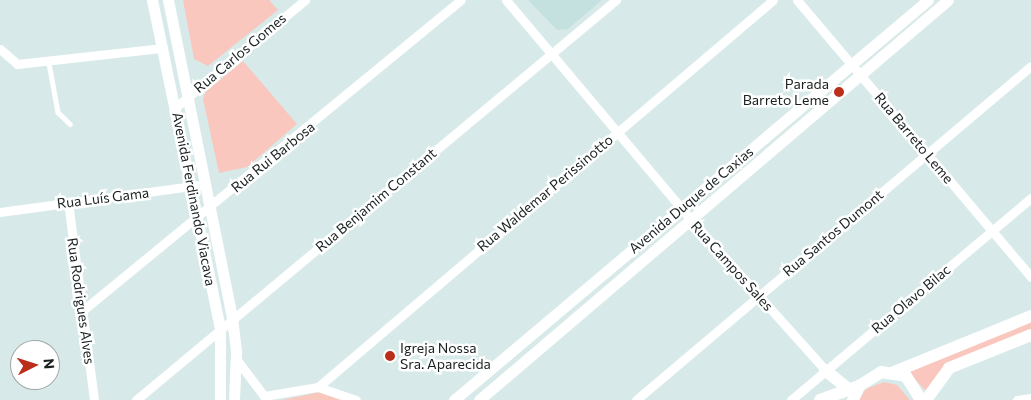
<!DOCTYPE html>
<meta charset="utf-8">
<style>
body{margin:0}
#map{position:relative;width:1031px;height:400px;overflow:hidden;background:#d7eae9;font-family:Commissioner,sans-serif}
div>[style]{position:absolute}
.built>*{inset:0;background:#c4e1df}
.green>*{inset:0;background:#f9c7bd}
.service>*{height:4.5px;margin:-2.25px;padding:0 2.25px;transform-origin:2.25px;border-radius:2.25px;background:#fff}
.minor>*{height:9px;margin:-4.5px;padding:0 4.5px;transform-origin:4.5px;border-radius:4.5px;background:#fff}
.tertiary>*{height:11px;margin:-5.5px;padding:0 5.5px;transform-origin:5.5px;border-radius:5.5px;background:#fff}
.secondary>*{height:12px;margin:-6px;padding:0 6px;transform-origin:6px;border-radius:6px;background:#fff}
.dots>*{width:14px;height:14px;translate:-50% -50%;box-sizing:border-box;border:2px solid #fff;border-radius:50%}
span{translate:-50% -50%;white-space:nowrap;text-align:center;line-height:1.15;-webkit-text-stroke:5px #fff;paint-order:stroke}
.street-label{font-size:14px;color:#192020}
.poi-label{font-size:14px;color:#192020}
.right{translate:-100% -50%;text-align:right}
.left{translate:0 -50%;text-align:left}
.north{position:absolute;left:10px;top:340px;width:50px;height:50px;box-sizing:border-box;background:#fff;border:1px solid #a3a6a6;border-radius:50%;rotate:85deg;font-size:14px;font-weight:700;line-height:20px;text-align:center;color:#192020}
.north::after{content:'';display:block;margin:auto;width:18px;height:22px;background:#bb2f1a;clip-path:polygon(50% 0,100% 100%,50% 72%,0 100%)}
</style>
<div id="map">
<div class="built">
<div style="clip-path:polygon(528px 0,602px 0,568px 29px,557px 30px)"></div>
</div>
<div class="green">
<div style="clip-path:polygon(183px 0,269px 0,278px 10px,208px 66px,194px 59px)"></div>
<div style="clip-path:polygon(243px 61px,297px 124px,247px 167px,219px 173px,203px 99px,206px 91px)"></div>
<div style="clip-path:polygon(1031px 321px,1031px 332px,962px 359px,926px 391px,907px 371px)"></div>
<div style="clip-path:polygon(884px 382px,897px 385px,910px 400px,859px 400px,866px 389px)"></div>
<div style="clip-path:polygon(320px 392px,344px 400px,282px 400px)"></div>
</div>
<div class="service">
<div style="left:49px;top:63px;width:50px;rotate:79.6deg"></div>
<div style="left:58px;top:112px;width:17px;rotate:45deg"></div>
</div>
<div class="minor">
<div style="left:506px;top:0;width:289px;rotate:49.9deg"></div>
<div style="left:692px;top:221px;width:200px;rotate:48.2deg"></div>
<div style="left:797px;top:0;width:363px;rotate:49.8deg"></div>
<div style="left:0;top:49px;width:23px;rotate:41deg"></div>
<div style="left:17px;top:64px;width:147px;rotate:-6.3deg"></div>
<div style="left:176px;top:107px;width:168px;rotate:-39.7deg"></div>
<div style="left:68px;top:202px;width:200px;rotate:82.5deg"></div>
<div style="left:0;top:212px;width:208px;rotate:-7.7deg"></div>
<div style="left:82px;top:311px;width:490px;rotate:-39.4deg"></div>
<div style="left:237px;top:360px;width:45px;rotate:53.1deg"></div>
<div style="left:318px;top:387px;width:597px;rotate:-40.38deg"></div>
<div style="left:264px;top:396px;width:55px;rotate:-9.5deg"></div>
<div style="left:318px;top:387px;width:40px;rotate:18.9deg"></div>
<div style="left:136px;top:400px;width:625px;rotate:-39.81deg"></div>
<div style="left:636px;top:400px;width:517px;rotate:-40.22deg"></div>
<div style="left:791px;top:400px;width:314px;rotate:-40.1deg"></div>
<div style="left:1017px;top:400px;width:14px;rotate:-8deg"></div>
</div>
<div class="tertiary">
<div style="left:152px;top:0;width:335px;rotate:78.3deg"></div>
<div style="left:220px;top:328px;width:72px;rotate:90deg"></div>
<div style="left:168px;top:0;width:324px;rotate:78.6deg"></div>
<div style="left:232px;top:318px;width:34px;rotate:83deg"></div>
<div style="left:236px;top:352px;width:48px;rotate:92.4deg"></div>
<div style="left:454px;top:400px;width:620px;rotate:-40.16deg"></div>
<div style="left:479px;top:400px;width:616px;rotate:-40.46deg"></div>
</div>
<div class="secondary">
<div style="left:825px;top:370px;width:32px;rotate:39deg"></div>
<div style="left:894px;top:372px;width:148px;rotate:-22.2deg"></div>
<div style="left:820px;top:400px;width:41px;rotate:-19.7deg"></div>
<div style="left:853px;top:400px;width:15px;rotate:-67deg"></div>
<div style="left:859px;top:386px;width:26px;rotate:-32deg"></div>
<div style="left:881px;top:372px;width:25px;rotate:9deg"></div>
<div style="left:906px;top:376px;width:28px;rotate:58deg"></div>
<div style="left:926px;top:400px;width:39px;rotate:-54deg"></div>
<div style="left:949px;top:368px;width:88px;rotate:-21.9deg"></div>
</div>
<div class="dots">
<div style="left:839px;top:92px;background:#bb2f1a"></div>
<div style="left:390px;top:356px;background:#bb2f1a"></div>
</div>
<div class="street-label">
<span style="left:240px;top:53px;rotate:-40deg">Rua Carlos Gomes</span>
<span style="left:914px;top:138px;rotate:50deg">Rua Barreto Leme</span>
<span style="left:273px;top:157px;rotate:-39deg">Rua Rui Barbosa</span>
<span style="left:545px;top:193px;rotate:-40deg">Rua Waldemar Perissinotto</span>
<span style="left:103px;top:198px;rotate:-7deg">Rua Luís Gama</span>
<span style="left:194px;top:199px;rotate:79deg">Avenida Ferdinando Viacava</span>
<span style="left:376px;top:200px;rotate:-40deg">Rua Benjamim Constant</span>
<span style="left:691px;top:200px;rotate:-40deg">Avenida Duque de Caxias</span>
<span style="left:833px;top:233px;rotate:-40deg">Rua Santos Dumont</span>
<span style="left:732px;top:266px;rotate:48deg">Rua Campos Sales</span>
<span style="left:911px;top:299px;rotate:-40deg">Rua Olavo Bilac</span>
<span style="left:81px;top:301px;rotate:82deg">Rua Rodrigues Alves</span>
</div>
<div class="poi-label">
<span class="right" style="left:829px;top:92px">Parada<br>Barreto Leme</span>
<span class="left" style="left:400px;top:356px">Igreja Nossa<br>Sra. Aparecida</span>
</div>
<div class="north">N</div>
</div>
